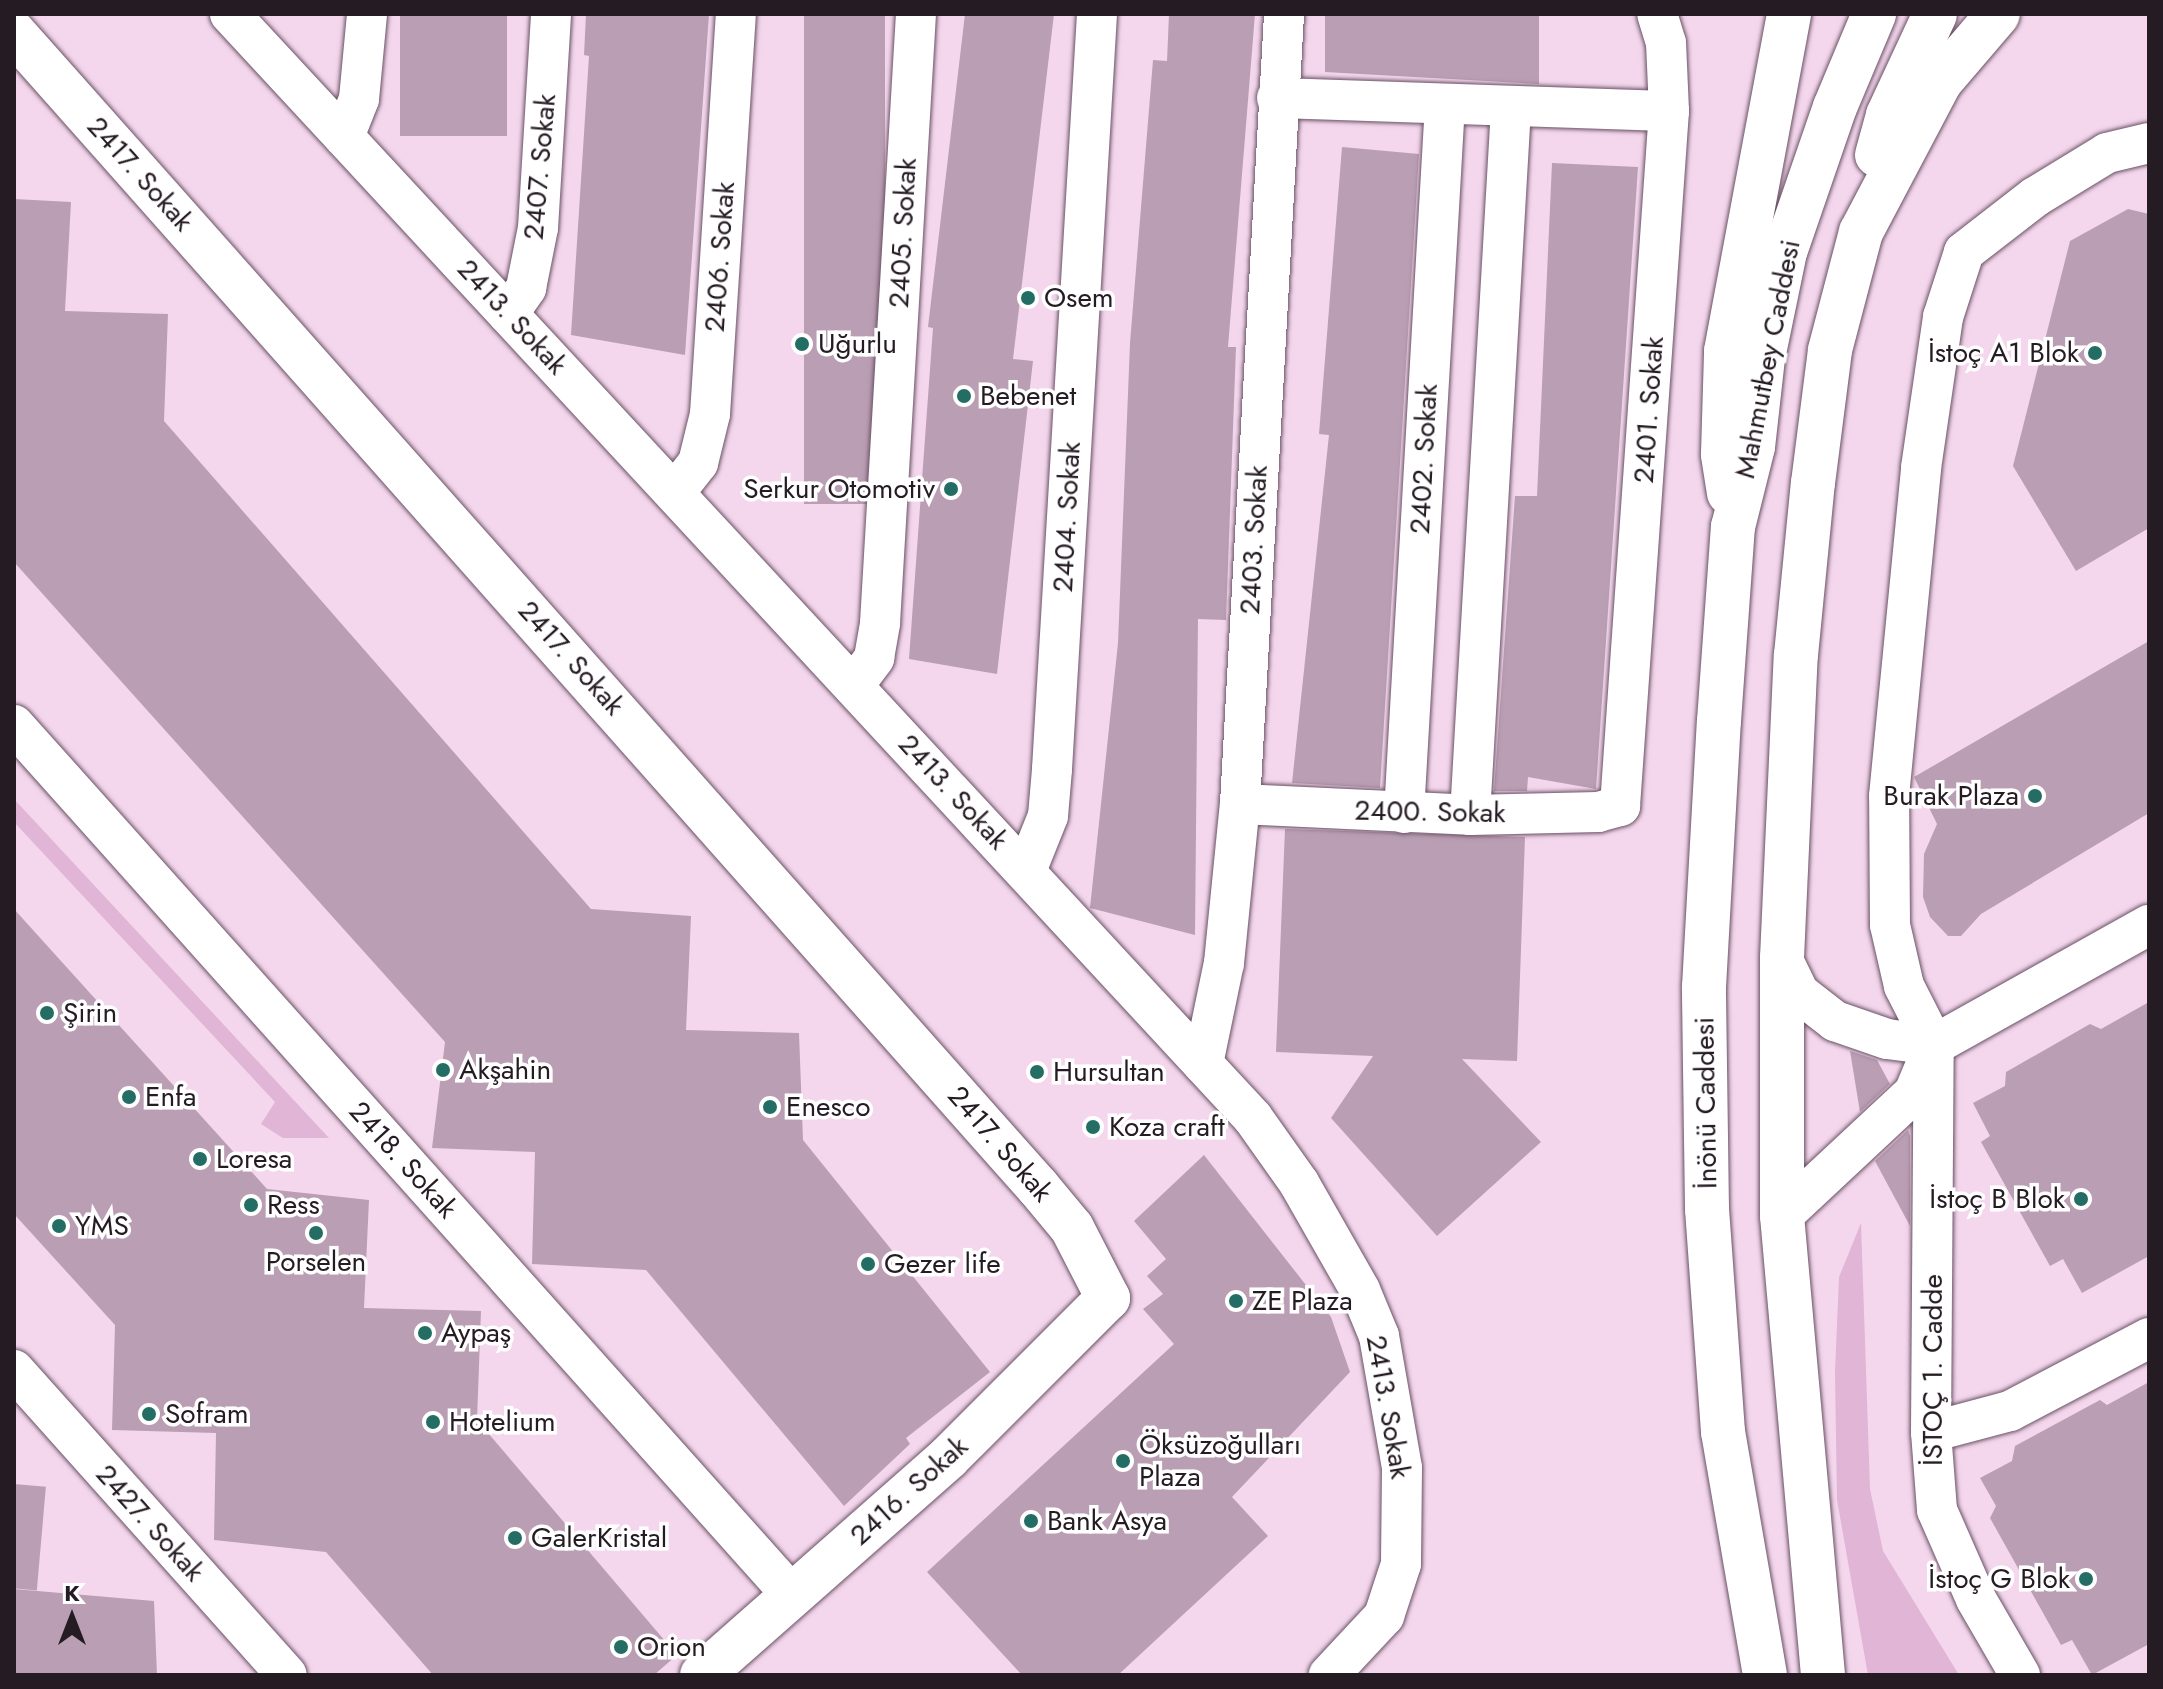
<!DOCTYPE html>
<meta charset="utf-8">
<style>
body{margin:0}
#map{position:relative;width:2163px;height:1689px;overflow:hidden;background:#f4d7ed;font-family:Jost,sans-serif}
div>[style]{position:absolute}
.green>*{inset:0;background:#e0b5d6}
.building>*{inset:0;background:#ba9eb3;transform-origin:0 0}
.roads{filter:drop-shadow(0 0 2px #695164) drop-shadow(0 0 2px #695164)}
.street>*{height:40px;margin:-20px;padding:0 20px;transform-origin:20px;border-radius:20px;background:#fff}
.secondary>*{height:44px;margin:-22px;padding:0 22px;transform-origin:22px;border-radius:22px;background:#fff}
.highway>*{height:44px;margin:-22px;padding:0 22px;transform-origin:22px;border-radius:22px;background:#fff}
.dots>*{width:22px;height:22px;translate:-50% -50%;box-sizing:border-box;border:4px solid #fff;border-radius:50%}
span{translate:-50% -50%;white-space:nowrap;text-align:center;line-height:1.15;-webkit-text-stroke:7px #fff;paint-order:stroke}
.street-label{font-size:28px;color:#251b23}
.poi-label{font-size:28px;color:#251b23}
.left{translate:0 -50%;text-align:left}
.right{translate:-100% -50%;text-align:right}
.frame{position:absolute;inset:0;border:16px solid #251b23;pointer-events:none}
.north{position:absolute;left:32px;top:1577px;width:80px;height:80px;-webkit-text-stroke:6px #fff;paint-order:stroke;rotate:0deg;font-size:22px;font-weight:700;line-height:32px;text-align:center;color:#251b23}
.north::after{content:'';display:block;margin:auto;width:28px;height:36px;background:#251b23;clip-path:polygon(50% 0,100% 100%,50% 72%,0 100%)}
</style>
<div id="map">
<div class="green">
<div style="clip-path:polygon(14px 799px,329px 1138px,283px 1138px,261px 1124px,275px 1102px,14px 822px)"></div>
<div style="clip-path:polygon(1861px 1223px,1870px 1489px,1883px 1551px,1959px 1675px,1868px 1675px,1837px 1500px,1835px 1372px,1839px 1277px)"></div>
</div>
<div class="building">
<div style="left:400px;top:14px;width:107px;height:122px"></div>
<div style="clip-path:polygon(586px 14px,709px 14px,685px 355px,571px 335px,589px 56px,584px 55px)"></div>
<div style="left:804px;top:14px;width:81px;height:490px"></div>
<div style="clip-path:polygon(965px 14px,1054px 14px,1013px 359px,1033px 361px,997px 674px,909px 659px,933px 328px,928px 327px)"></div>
<div style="clip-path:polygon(1169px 14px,1255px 14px,1228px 347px,1236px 347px,1226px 620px,1198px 619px,1195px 935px,1090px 908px,1118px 643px,1130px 343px,1153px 60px,1167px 61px)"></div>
<div style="clip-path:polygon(1325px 14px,1539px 14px,1539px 84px,1325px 72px)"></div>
<div style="clip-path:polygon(1342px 147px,1419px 154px,1380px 788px,1292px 783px,1329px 435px,1319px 434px)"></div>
<div style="clip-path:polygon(1552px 163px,1638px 167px,1596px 789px,1528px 777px,1527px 791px,1494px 791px,1515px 496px,1537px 496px)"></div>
<div style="clip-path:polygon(14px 199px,71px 202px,65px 311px,168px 314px,164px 421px,591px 909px,691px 916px,686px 1030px,799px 1033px,803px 1140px,990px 1372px,906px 1438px,910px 1444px,844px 1506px,646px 1270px,532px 1264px,535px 1152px,432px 1148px,445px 1042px,14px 562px)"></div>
<div style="clip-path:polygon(2128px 209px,2149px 214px,2149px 528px,2076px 571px,2013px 466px,2070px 241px)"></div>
<div style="clip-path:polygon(2149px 641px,2149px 813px,1981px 914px,1961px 936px,1948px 936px,1930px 917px,1923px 897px,1924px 854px,1937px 824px,1914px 777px)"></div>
<div style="clip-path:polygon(1285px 829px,1525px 837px,1517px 1061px,1462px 1059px,1541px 1142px,1437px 1236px,1331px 1118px,1373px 1056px,1276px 1052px)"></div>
<div style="clip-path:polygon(14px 909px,267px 1189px,369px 1200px,364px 1308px,481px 1311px,477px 1420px,677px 1655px,654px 1675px,433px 1675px,326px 1552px,214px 1540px,216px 1433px,112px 1430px,115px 1325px,14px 1214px)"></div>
<div style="clip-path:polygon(2149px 1002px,2149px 1256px,2082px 1293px,2063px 1259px,2050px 1266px,1981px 1142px,1990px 1136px,1973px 1103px,2005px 1086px,2006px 1072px,2090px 1024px,2101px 1029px)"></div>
<div style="clip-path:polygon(1850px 1051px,1877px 1060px,1890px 1084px,1860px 1112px)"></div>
<div style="clip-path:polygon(1908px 1130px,1910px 1136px,1910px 1226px,1875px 1161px)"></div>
<div style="clip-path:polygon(1204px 1155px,1331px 1317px,1350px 1372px,1232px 1497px,1268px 1536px,1118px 1675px,1022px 1675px,927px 1572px,1174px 1344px,1143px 1309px,1163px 1294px,1147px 1276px,1166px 1259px,1134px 1221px)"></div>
<div style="clip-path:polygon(2149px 1382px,2149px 1644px,2092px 1675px,2072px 1640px,2061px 1645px,1990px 1518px,1996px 1506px,1980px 1478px,2012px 1461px,2015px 1446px,2100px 1400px,2107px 1405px)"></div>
<div style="left:14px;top:1484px;width:32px;height:104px;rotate:5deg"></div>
<div style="clip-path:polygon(14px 1589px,154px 1601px,157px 1675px,14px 1675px)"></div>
</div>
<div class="roads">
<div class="street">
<div style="left:230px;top:14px;width:1505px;rotate:47.18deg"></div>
<div style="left:1253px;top:1118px;width:80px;rotate:54.7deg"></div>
<div style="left:1299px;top:1183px;width:123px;rotate:60.3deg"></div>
<div style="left:1360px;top:1290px;width:50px;rotate:67.6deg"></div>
<div style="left:1379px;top:1336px;width:134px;rotate:80.1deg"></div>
<div style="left:1402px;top:1468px;width:96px;rotate:90.6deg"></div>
<div style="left:1401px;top:1564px;width:55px;rotate:108.1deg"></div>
<div style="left:1384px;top:1616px;width:81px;rotate:133deg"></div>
<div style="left:1277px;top:98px;width:392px;rotate:1.9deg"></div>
<div style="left:344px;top:137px;width:41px;rotate:-68.5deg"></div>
<div style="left:359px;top:99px;width:85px;rotate:-84.6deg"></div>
<div style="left:508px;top:314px;width:32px;rotate:-55deg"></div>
<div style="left:526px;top:288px;width:61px;rotate:-78.7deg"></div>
<div style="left:538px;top:228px;width:214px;rotate:-86.5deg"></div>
<div style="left:676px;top:491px;width:36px;rotate:-52deg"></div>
<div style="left:698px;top:463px;width:50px;rotate:-76.2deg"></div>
<div style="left:710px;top:414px;width:401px;rotate:-86.3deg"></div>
<div style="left:854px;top:685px;width:34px;rotate:-53deg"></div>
<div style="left:874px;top:658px;width:36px;rotate:-80deg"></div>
<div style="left:880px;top:623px;width:610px;rotate:-86.62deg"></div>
<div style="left:14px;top:725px;width:1167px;rotate:48.2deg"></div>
<div style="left:1240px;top:804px;width:230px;rotate:2.7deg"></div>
<div style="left:1470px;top:815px;width:128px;rotate:-1.3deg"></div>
<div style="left:1598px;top:812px;width:23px;rotate:-15deg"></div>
<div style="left:1620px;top:806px;width:697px;rotate:-85.97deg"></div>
<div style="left:1669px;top:111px;width:68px;rotate:-92.5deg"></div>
<div style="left:1666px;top:43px;width:30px;rotate:-107deg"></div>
<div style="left:1404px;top:813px;width:710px;rotate:-86.69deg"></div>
<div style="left:1470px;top:815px;width:708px;rotate:-86.68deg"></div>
<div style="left:1026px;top:871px;width:59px;rotate:-68.2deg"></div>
<div style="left:1048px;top:816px;width:47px;rotate:-85.1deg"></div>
<div style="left:1052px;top:769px;width:756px;rotate:-86.59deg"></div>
<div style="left:1782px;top:958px;width:39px;rotate:64deg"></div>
<div style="left:1799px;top:993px;width:46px;rotate:37.9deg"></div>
<div style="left:1835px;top:1021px;width:55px;rotate:19.1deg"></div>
<div style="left:1887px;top:1039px;width:47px;rotate:7.3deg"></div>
<div style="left:1934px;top:1045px;width:246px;rotate:-29.2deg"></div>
<div style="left:1203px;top:1064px;width:103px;rotate:-78.3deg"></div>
<div style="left:1224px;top:963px;width:160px;rotate:-84.3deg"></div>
<div style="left:1240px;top:804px;width:791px;rotate:-86.81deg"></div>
<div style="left:1782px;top:1216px;width:180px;rotate:-43deg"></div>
<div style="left:1914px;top:1093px;width:44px;rotate:-67.5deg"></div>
<div style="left:14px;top:1370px;width:409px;rotate:48.2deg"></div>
<div style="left:1931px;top:1432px;width:82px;rotate:-14.9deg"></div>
<div style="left:2010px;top:1411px;width:157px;rotate:-27.7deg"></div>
<div style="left:2020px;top:1675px;width:88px;rotate:-120.1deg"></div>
<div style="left:1976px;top:1599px;width:97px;rotate:-113.7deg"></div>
<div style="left:1937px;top:1510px;width:78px;rotate:-94.4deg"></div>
<div style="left:1931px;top:1432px;width:387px;rotate:-89.6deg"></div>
<div style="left:1934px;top:1045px;width:66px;rotate:-117deg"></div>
<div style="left:1904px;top:986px;width:63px;rotate:-102.9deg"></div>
<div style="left:1890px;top:925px;width:129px;rotate:-90.4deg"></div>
<div style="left:1889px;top:796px;width:330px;rotate:-84.4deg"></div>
<div style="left:1921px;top:468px;width:153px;rotate:-81.7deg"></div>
<div style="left:1943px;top:317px;width:68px;rotate:-72.1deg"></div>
<div style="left:1964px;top:252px;width:90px;rotate:-37.8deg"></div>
<div style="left:2035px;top:197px;width:84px;rotate:-31.4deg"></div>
<div style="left:2107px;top:153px;width:43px;rotate:-13.4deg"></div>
</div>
<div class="secondary">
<div style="left:14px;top:33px;width:1543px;rotate:48.42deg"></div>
<div style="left:1038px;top:1187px;width:53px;rotate:50.3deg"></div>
<div style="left:1072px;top:1228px;width:79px;rotate:62.8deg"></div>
<div style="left:1108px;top:1298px;width:226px;rotate:135deg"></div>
<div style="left:948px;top:1458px;width:328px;rotate:138.6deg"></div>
</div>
<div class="highway">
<div style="left:1877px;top:155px;width:41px;rotate:-74.6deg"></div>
<div style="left:1888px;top:115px;width:111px;rotate:-65deg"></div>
<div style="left:1729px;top:493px;width:39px;rotate:-99deg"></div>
<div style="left:1723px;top:454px;width:103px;rotate:-88.3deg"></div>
<div style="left:1726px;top:351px;width:343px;rotate:-79.4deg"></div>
<div style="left:1765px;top:1675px;width:247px;rotate:-99.8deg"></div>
<div style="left:1723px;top:1432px;width:224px;rotate:-94.1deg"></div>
<div style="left:1707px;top:1209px;width:222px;rotate:-90.8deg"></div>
<div style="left:1704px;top:987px;width:266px;rotate:-86.8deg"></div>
<div style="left:1719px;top:721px;width:195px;rotate:-85.9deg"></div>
<div style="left:1733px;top:527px;width:82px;rotate:-76deg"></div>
<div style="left:1753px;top:447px;width:90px;rotate:-83.6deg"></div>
<div style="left:1763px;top:358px;width:108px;rotate:-78.3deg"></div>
<div style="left:1785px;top:252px;width:153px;rotate:-71deg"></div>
<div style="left:1835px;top:107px;width:101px;rotate:-67.2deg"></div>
<div style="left:1823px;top:1675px;width:461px;rotate:-95.1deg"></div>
<div style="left:1782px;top:1216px;width:258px;rotate:-90deg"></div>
<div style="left:1782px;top:958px;width:303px;rotate:-87.4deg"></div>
<div style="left:1796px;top:655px;width:173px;rotate:-84.4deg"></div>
<div style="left:1813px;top:483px;width:134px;rotate:-82.7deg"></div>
<div style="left:1830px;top:350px;width:122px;rotate:-75.3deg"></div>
<div style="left:1861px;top:232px;width:170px;rotate:-62.2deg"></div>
<div style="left:1940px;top:82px;width:89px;rotate:-49.5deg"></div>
</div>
</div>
<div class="dots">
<div style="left:1028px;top:298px;background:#246d65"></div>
<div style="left:802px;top:344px;background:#246d65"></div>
<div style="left:2095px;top:353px;background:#246d65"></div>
<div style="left:964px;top:396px;background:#246d65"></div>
<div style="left:951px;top:489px;background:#246d65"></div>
<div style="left:2035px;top:796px;background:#246d65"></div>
<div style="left:47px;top:1013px;background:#246d65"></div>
<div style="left:443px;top:1070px;background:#246d65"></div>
<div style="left:1037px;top:1072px;background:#246d65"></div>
<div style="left:129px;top:1097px;background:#246d65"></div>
<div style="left:770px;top:1107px;background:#246d65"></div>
<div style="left:1093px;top:1127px;background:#246d65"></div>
<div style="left:200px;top:1159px;background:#246d65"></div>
<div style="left:2081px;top:1199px;background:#246d65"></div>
<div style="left:251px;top:1205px;background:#246d65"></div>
<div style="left:59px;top:1226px;background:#246d65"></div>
<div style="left:316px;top:1233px;background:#246d65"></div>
<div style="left:868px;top:1264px;background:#246d65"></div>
<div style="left:1236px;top:1301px;background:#246d65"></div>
<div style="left:425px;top:1333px;background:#246d65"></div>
<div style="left:149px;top:1414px;background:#246d65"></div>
<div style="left:433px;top:1422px;background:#246d65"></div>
<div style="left:1123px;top:1461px;background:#246d65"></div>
<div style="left:1031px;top:1521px;background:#246d65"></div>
<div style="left:515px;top:1538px;background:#246d65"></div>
<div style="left:2086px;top:1579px;background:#246d65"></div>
<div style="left:621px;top:1647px;background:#246d65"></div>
</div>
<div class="street-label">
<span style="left:540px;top:167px;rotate:-85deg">2407. Sokak</span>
<span style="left:140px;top:174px;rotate:48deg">2417. Sokak</span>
<span style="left:903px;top:233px;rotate:-87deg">2405. Sokak</span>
<span style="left:720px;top:257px;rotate:-86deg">2406. Sokak</span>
<span style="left:512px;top:317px;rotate:47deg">2413. Sokak</span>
<span style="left:1768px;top:359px;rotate:-79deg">Mahmutbey Caddesi</span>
<span style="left:1649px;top:410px;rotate:-86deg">2401. Sokak</span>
<span style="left:1424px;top:459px;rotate:-87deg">2402. Sokak</span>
<span style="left:1067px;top:517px;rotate:-87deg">2404. Sokak</span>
<span style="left:1254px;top:540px;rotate:-87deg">2403. Sokak</span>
<span style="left:571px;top:658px;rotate:48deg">2417. Sokak</span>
<span style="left:953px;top:792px;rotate:47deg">2413. Sokak</span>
<span style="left:1430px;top:812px;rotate:1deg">2400. Sokak</span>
<span style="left:1706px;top:1103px;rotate:-91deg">İnönü Caddesi</span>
<span style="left:1000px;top:1144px;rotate:49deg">2417. Sokak</span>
<span style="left:403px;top:1160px;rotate:48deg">2418. Sokak</span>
<span style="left:1933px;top:1370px;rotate:-90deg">İSTOÇ 1. Cadde</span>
<span style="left:1388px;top:1407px;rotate:80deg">2413. Sokak</span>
<span style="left:909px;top:1491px;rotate:-42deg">2416. Sokak</span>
<span style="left:150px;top:1523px;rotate:48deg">2427. Sokak</span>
</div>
<div class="poi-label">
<span class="left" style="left:1044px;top:298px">Osem</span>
<span class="left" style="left:818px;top:344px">Uğurlu</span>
<span class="right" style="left:2079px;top:353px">İstoç A1 Blok</span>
<span class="left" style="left:980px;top:396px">Bebenet</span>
<span class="right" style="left:935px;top:489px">Serkur Otomotiv</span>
<span class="right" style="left:2019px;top:796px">Burak Plaza</span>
<span class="left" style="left:63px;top:1013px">Şirin</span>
<span class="left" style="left:459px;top:1070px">Akşahin</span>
<span class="left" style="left:1053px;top:1072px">Hursultan</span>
<span class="left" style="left:145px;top:1097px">Enfa</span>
<span class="left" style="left:786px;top:1107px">Enesco</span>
<span class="left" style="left:1109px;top:1127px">Koza craft</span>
<span class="left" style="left:216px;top:1159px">Loresa</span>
<span class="right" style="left:2065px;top:1199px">İstoç B Blok</span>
<span class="left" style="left:267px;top:1205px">Ress</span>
<span class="left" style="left:75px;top:1226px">YMS</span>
<span style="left:316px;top:1262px">Porselen</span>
<span class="left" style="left:884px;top:1264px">Gezer life</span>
<span class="left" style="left:1252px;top:1301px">ZE Plaza</span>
<span class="left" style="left:441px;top:1333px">Aypaş</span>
<span class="left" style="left:165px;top:1414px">Sofram</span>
<span class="left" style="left:449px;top:1422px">Hotelium</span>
<span class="left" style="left:1139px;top:1461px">Öksüzoğulları<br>Plaza</span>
<span class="left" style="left:1047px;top:1521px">Bank Asya</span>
<span class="left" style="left:531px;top:1538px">GalerKristal</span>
<span class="right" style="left:2070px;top:1579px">İstoç G Blok</span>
<span class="left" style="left:637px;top:1647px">Orion</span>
</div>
<div class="frame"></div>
<div class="north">K</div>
</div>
